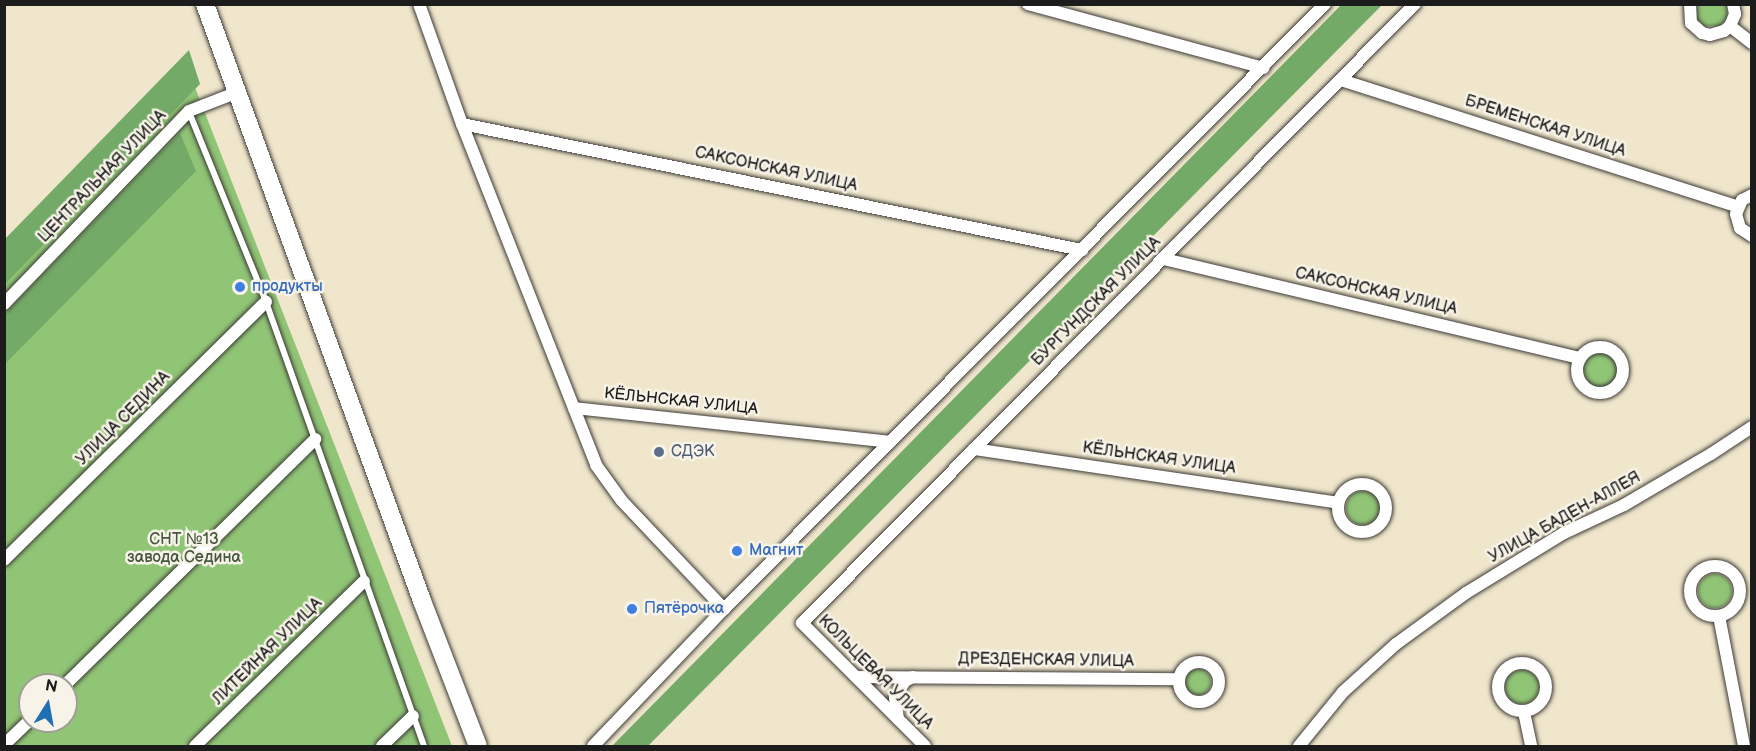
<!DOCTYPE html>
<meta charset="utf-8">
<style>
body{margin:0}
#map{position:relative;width:1756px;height:751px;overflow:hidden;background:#f0e6cc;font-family:"Balsamiq Sans",sans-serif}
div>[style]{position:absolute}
.green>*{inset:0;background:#91c576}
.round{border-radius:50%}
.forest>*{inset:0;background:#74aa67}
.roads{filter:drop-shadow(0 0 2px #3c3a36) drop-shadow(0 0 2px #3c3a36)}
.lane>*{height:6px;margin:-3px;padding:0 3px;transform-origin:3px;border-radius:3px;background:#fff}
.street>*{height:12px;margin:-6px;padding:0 6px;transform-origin:6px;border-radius:6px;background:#fff}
.street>.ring{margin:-6px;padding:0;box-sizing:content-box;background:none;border:12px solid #fff;border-radius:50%}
.secondary>*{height:18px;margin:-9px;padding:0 9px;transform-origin:9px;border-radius:9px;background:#fff}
.dots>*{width:16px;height:16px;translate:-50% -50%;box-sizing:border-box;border:3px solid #f7f3e8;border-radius:50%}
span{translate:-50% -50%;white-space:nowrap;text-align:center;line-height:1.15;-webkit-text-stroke:5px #f7f3e8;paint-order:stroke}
.street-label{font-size:16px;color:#1c1c1c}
.shop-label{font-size:16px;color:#366cbe}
.left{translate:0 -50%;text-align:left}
.service-label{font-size:16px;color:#4e5e75}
.park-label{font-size:16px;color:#45573c}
.frame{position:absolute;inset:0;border:6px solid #1c1c1c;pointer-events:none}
.north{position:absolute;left:18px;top:673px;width:60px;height:60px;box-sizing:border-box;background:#f7f3e8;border:2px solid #9f9d96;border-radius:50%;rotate:11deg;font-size:16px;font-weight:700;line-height:24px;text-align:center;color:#1c1c1c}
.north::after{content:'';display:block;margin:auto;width:21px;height:27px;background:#1f6fb2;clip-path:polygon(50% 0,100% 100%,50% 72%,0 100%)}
</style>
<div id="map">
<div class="green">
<div style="clip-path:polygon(1727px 4px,1727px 18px,1719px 26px,1703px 26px,1696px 18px,1697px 5px)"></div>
<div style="clip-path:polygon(evenodd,189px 72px,452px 746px,5px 746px,5px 276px,189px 72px,30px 685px,66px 685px,66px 721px,30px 721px,30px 685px)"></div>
<div class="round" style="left:1584px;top:353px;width:34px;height:34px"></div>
<div class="round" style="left:1346px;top:491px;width:34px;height:34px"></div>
<div class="round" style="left:1698px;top:574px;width:34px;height:34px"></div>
<div class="round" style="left:1185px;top:669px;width:26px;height:26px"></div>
<div class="round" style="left:1505px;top:670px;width:34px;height:34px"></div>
</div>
<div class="forest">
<div style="clip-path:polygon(1341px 5px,1382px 5px,648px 746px,612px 746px)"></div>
<div style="clip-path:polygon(189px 50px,200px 84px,5px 284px,5px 239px)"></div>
<div style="clip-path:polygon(180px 133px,196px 171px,5px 364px,5px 314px)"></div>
</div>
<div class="roads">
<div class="lane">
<div style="left:189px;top:112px;width:205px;rotate:67.9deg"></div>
<div style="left:266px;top:302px;width:471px;rotate:70.4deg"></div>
</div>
<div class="street">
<div style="left:419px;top:4px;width:127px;rotate:70.3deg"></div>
<div style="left:462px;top:124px;width:366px;rotate:68.5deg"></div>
<div style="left:596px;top:465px;width:44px;rotate:54.2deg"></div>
<div style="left:622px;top:501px;width:149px;rotate:46.6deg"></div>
<div style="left:1028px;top:4px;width:244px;rotate:15.2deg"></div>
<div style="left:1690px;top:4px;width:19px;rotate:87deg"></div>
<div style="left:1691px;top:23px;width:15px;rotate:42deg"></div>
<div style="left:1702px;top:33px;width:8px;rotate:14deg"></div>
<div style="left:1710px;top:35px;width:15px;rotate:-16deg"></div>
<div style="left:1724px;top:31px;width:8px;rotate:-40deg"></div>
<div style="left:1730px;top:26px;width:13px;rotate:-67deg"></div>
<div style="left:1735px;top:14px;width:10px;rotate:-101deg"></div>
<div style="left:1730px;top:26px;width:28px;rotate:38deg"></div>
<div style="left:1341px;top:80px;width:417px;rotate:17.7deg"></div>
<div style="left:462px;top:124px;width:633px;rotate:11.49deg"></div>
<div style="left:1752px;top:195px;width:11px;rotate:153deg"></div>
<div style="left:1742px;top:200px;width:15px;rotate:113deg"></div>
<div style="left:1736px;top:214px;width:15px;rotate:74deg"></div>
<div style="left:1740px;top:228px;width:14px;rotate:34deg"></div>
<div style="left:1164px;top:259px;width:428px;rotate:13.4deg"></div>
<div style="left:4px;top:304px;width:267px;rotate:-46.2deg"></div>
<div style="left:189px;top:111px;width:53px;rotate:-21.2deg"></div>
<div class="ring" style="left:1577px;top:347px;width:34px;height:34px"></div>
<div style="left:574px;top:408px;width:318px;rotate:6.1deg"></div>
<div style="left:974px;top:449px;width:368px;rotate:8.4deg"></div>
<div class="ring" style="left:1338px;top:484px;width:36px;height:36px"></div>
<div style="left:4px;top:560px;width:368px;rotate:-44.6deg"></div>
<div class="ring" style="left:1690px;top:566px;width:38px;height:38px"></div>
<div style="left:1719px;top:616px;width:132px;rotate:79.1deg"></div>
<div class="ring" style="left:1179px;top:662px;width:28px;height:28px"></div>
<div class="ring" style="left:1498px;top:663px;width:36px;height:36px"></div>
<div style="left:856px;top:677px;width:322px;rotate:0.4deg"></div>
<div style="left:65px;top:685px;width:351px;rotate:-44.5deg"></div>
<div style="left:1524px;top:712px;width:35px;rotate:78deg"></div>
<div style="left:898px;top:719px;width:21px;rotate:-98deg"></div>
<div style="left:895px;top:698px;width:20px;rotate:-60deg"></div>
<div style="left:905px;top:681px;width:9px;rotate:-27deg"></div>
<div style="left:4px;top:745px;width:36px;rotate:-44deg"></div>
<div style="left:195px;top:746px;width:236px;rotate:-44.3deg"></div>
<div style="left:382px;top:746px;width:43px;rotate:-44.1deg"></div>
<div style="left:593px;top:746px;width:190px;rotate:-46.3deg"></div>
<div style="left:724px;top:609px;width:853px;rotate:-45.19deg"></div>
<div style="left:925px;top:746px;width:174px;rotate:-135deg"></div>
<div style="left:802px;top:623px;width:871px;rotate:-45.28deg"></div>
<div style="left:1299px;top:746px;width:70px;rotate:-50.8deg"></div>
<div style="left:1343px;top:692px;width:72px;rotate:-42.2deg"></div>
<div style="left:1396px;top:644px;width:87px;rotate:-36.1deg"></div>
<div style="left:1466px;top:593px;width:115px;rotate:-31.5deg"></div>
<div style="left:1564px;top:533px;width:66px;rotate:-25deg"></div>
<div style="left:1624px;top:505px;width:101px;rotate:-30.4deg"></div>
<div style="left:1711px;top:454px;width:49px;rotate:-33.4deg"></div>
</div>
<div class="secondary">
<div style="left:205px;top:4px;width:635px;rotate:70.02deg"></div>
<div style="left:422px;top:601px;width:155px;rotate:68.9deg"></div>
</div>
</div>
<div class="dots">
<div style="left:240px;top:287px;background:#3f7fe0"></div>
<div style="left:659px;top:452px;background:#5c6f8a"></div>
<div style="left:737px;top:551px;background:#3f7fe0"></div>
<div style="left:632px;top:609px;background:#3f7fe0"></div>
</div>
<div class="street-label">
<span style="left:1545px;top:127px;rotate:18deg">БРЕМЕНСКАЯ УЛИЦА</span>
<span style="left:776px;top:170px;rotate:12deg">САКСОНСКАЯ УЛИЦА</span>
<span style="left:103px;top:177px;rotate:-46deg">ЦЕНТРАЛЬНАЯ УЛИЦА</span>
<span style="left:1376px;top:292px;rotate:13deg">САКСОНСКАЯ УЛИЦА</span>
<span style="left:1097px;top:302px;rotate:-45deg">БУРГУНДСКАЯ УЛИЦА</span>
<span style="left:681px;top:402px;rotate:6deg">КЁЛЬНСКАЯ УЛИЦА</span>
<span style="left:124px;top:419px;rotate:-45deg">УЛИЦА СЕДИНА</span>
<span style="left:1159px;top:459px;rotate:8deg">КЁЛЬНСКАЯ УЛИЦА</span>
<span style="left:1565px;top:518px;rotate:-29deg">УЛИЦА БАДЕН-АЛЛЕЯ</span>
<span style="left:268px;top:652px;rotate:-44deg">ЛИТЕЙНАЯ УЛИЦА</span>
<span style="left:1046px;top:661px;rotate:1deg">ДРЕЗДЕНСКАЯ УЛИЦА</span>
<span style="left:875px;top:673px;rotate:45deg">КОЛЬЦЕВАЯ УЛИЦА</span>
</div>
<div class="shop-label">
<span class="left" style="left:252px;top:287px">продукты</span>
<span class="left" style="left:749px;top:551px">Магнит</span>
<span class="left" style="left:644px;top:609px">Пятёрочка</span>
</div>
<div class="service-label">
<span class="left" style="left:671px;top:452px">СДЭК</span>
</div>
<div class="park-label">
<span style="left:184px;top:549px">СНТ №13<br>завода Седина</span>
</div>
<div class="frame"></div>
<div class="north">N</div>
</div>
